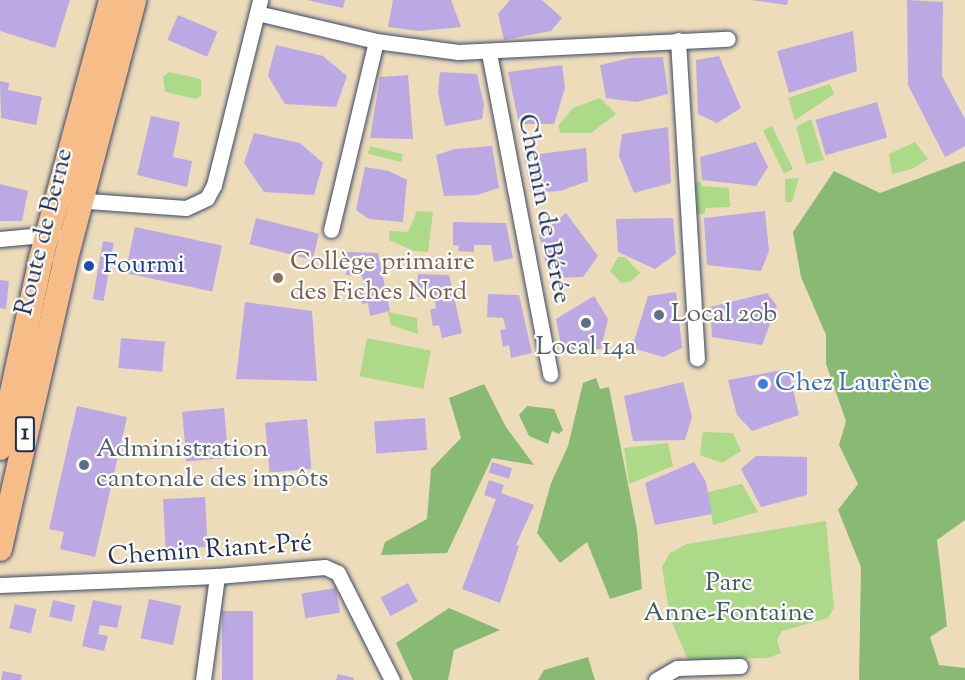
<!DOCTYPE html>
<meta charset="utf-8">
<style>
body{margin:0}
#map{position:relative;width:965px;height:680px;overflow:hidden;background:#eddcba;font-family:"Sorts Mill Goudy",serif}
div>[style]{position:absolute}
.green>*{inset:0;background:#acda88;transform-origin:0 0}
.forest>*{inset:0;background:#89ba74}
.building>*{inset:0;background:#bca8e2;transform-origin:0 0}
.roads{filter:drop-shadow(0 0 2px #3a496c) drop-shadow(0 0 2px #3a496c)}
.street>*{height:15px;margin:-7.5px;padding:0 7.5px;transform-origin:7.5px;border-radius:7.5px;background:#fff}
.primary>*{height:24px;margin:-12px;padding:0 12px;transform-origin:12px;border-radius:12px;background:#f7bd88}
.dots>*{width:16px;height:16px;translate:-50% -50%;box-sizing:border-box;border:3px solid #fdfcf7;border-radius:50%}
span{translate:-50% -50%;white-space:nowrap;text-align:center;line-height:1.15;-webkit-text-stroke:4.5px #fdfcf7;paint-order:stroke}
.shield-label span{padding:2px 4px;background:#fdfcf7;border:2px solid;border-radius:4px;-webkit-text-stroke-width:0}
.shield-label{font-size:24px;color:#1b2f5e;font-weight:700}
.street-label{font-size:26px;color:#1b2f5e}
.education-label{font-size:26px;color:#785e54}
.left{translate:0 -50%;text-align:left}
.transit-label{font-size:26px;color:#164399}
.service-label{font-size:26px;color:#4e5e75}
.shop-label{font-size:26px;color:#366cbe}
.park-label{font-size:26px;color:#3f5a68}
</style>
<div id="map">
<div class="green">
<div style="clip-path:polygon(169px 72px,201px 79px,201px 96px,196px 99px,165px 92px,163px 77px)"></div>
<div style="clip-path:polygon(830px 84px,834px 94px,795px 120px,788px 98px)"></div>
<div style="clip-path:polygon(600px 98px,616px 114px,591px 133px,561px 133px,558px 126px,573px 108px)"></div>
<div style="clip-path:polygon(811px 119px,824px 160px,806px 164px,796px 127px)"></div>
<div style="left:772px;top:126px;width:48px;height:10px;rotate:64deg"></div>
<div style="clip-path:polygon(915px 142px,928px 159px,912px 169px,892px 174px,889px 154px)"></div>
<div style="left:370px;top:146px;width:34px;height:8px;rotate:14deg"></div>
<div style="clip-path:polygon(799px 178px,792px 202px,785px 202px,785px 179px)"></div>
<div style="clip-path:polygon(701px 182px,702px 186px,729px 188px,730px 207px,705px 208px,705px 213px,694px 215px,692px 183px)"></div>
<div style="clip-path:polygon(417px 211px,433px 212px,428px 252px,414px 251px,389px 240px,390px 231px,408px 232px)"></div>
<div style="clip-path:polygon(618px 257px,625px 257px,640px 273px,630px 282px,621px 283px,610px 271px)"></div>
<div style="clip-path:polygon(388px 312px,417px 318px,418px 334px,391px 325px)"></div>
<div style="left:367px;top:338px;width:65px;height:39px;rotate:11deg"></div>
<div style="clip-path:polygon(703px 432px,733px 433px,741px 451px,722px 463px,700px 455px)"></div>
<div style="clip-path:polygon(668px 443px,673px 466px,629px 484px,624px 448px)"></div>
<div style="clip-path:polygon(742px 484px,758px 512px,713px 525px,708px 492px)"></div>
<div style="clip-path:polygon(826px 521px,834px 608px,828px 618px,782px 631px,777px 640px,781px 653px,768px 658px,688px 660px,670px 618px,662px 567px,670px 553px,687px 544px)"></div>
</div>
<div class="forest">
<div style="clip-path:polygon(965px 161px,965px 520px,937px 540px,947px 626px,930px 637px,939px 665px,965px 668px,965px 680px,859px 680px,861px 567px,838px 510px,858px 484px,839px 445px,846px 421px,826px 364px,826px 335px,801px 277px,793px 232px,834px 171px,880px 193px)"></div>
<div style="clip-path:polygon(596px 378px,600px 389px,609px 387px,637px 530px,642px 589px,610px 599px,587px 542px,560px 563px,537px 533px,551px 483px,568px 446px,583px 383px)"></div>
<div style="clip-path:polygon(484px 384px,506px 427px,534px 465px,492px 458px,447px 553px,381px 555px,385px 542px,427px 519px,431px 469px,461px 438px,449px 398px)"></div>
<div style="clip-path:polygon(527px 406px,554px 409px,563px 430px,559px 434px,552px 431px,548px 444px,529px 436px,519px 415px)"></div>
<div style="clip-path:polygon(449px 608px,500px 630px,454px 650px,448px 680px,413px 680px,396px 643px)"></div>
<div style="clip-path:polygon(588px 657px,595px 680px,538px 680px,544px 670px)"></div>
</div>
<div class="building">
<div style="clip-path:polygon(0 0,70px 0,55px 48px,0 31px)"></div>
<div style="clip-path:polygon(307px 0,345px 0,343px 8px)"></div>
<div style="clip-path:polygon(393px 0,451px 0,461px 27px,419px 31px,388px 27px)"></div>
<div style="clip-path:polygon(510px 0,542px 0,562px 18px,551px 31px,504px 40px,498px 14px)"></div>
<div style="clip-path:polygon(751px 0,788px 0,787px 5px)"></div>
<div style="clip-path:polygon(907px 0,943px 2px,942px 76px,965px 119px,965px 146px,945px 157px,908px 85px)"></div>
<div style="left:178px;top:15px;width:43px;height:27px;rotate:23deg"></div>
<div style="clip-path:polygon(853px 31px,857px 71px,789px 93px,777px 51px)"></div>
<div style="clip-path:polygon(276px 45px,323px 56px,347px 76px,336px 107px,285px 104px,268px 76px)"></div>
<div style="clip-path:polygon(719px 56px,741px 108px,717px 123px,698px 114px,696px 60px)"></div>
<div style="clip-path:polygon(663px 57px,668px 94px,636px 102px,606px 98px,600px 65px,631px 58px)"></div>
<div style="clip-path:polygon(562px 65px,565px 88px,554px 124px,519px 124px,508px 72px)"></div>
<div style="clip-path:polygon(440px 72px,477px 74px,484px 105px,482px 119px,445px 126px,438px 92px)"></div>
<div style="clip-path:polygon(408px 75px,413px 139px,370px 138px,380px 77px)"></div>
<div style="clip-path:polygon(0 81px,9px 83px,8px 90px,42px 97px,36px 125px,1px 118px)"></div>
<div style="left:877px;top:102px;width:37px;height:64px;rotate:74deg"></div>
<div style="clip-path:polygon(151px 116px,180px 122px,173px 157px,192px 161px,187px 187px,137px 175px)"></div>
<div style="clip-path:polygon(668px 127px,671px 183px,634px 193px,619px 156px,622px 134px)"></div>
<div style="clip-path:polygon(254px 133px,300px 143px,323px 163px,314px 195px,264px 192px,244px 163px)"></div>
<div style="clip-path:polygon(756px 142px,768px 167px,756px 186px,702px 180px,700px 157px)"></div>
<div style="clip-path:polygon(492px 146px,499px 188px,477px 195px,444px 196px,436px 155px,455px 149px)"></div>
<div style="clip-path:polygon(586px 148px,588px 181px,560px 191px,531px 193px,524px 156px)"></div>
<div style="clip-path:polygon(365px 167px,389px 171px,407px 180px,403px 222px,369px 219px,356px 210px)"></div>
<div style="clip-path:polygon(0 184px,28px 191px,22px 221px,0 221px)"></div>
<div style="clip-path:polygon(765px 211px,769px 251px,761px 271px,707px 265px,704px 218px)"></div>
<div style="clip-path:polygon(566px 213px,598px 256px,583px 277px,549px 278px,539px 235px)"></div>
<div style="left:256px;top:218px;width:65px;height:27px;rotate:14deg"></div>
<div style="clip-path:polygon(673px 218px,676px 254px,655px 269px,618px 252px,616px 219px)"></div>
<div style="clip-path:polygon(453px 222px,506px 223px,513px 258px,494px 262px,491px 245px,474px 245px,474px 252px,458px 251px,459px 246px,453px 245px)"></div>
<div style="left:135px;top:227px;width:89px;height:47px;rotate:12deg"></div>
<div style="left:103px;top:241px;width:11px;height:59px;rotate:10deg"></div>
<div style="clip-path:polygon(347px 252px,378px 253px,390px 311px,370px 316px,368px 303px,362px 304px,359px 288px,365px 286px,362px 276px,346px 275px)"></div>
<div style="clip-path:polygon(418px 274px,449px 275px,462px 333px,442px 338px,439px 325px,433px 326px,430px 310px,436px 308px,434px 297px,417px 297px)"></div>
<div style="clip-path:polygon(0 280px,9px 281px,6px 309px,0 308px)"></div>
<div style="clip-path:polygon(676px 292px,682px 348px,663px 357px,632px 348px,648px 296px)"></div>
<div style="clip-path:polygon(767px 293px,777px 306px,762px 345px,712px 337px,710px 307px)"></div>
<div style="clip-path:polygon(488px 294px,519px 295px,532px 353px,511px 358px,509px 345px,503px 347px,500px 330px,506px 329px,503px 318px,487px 317px)"></div>
<div style="clip-path:polygon(594px 296px,608px 319px,601px 349px,562px 351px,556px 319px)"></div>
<div style="clip-path:polygon(245px 302px,312px 311px,317px 381px,236px 379px)"></div>
<div style="left:121px;top:338px;width:44px;height:30px;rotate:5deg"></div>
<div style="clip-path:polygon(788px 369px,799px 415px,752px 431px,737px 415px,728px 380px)"></div>
<div style="clip-path:polygon(683px 382px,692px 417px,685px 440px,633px 441px,624px 396px)"></div>
<div style="clip-path:polygon(77px 406px,127px 417px,95px 557px,60px 549px,64px 532px,49px 529px)"></div>
<div style="left:224px;top:408px;width:50px;height:42px;rotate:85deg"></div>
<div style="left:425px;top:418px;width:32px;height:51px;rotate:86deg"></div>
<div style="left:307px;top:419px;width:50px;height:42px;rotate:85deg"></div>
<div style="clip-path:polygon(756px 456px,807px 457px,807px 495px,761px 507px,741px 469px)"></div>
<div style="left:492px;top:462px;width:21px;height:11px;rotate:17deg"></div>
<div style="clip-path:polygon(694px 462px,706px 482px,712px 514px,655px 525px,645px 483px)"></div>
<div style="clip-path:polygon(489px 480px,504px 485px,501px 493px,534px 505px,516px 545px,519px 546px,500px 603px,462px 589px,496px 499px,484px 495px)"></div>
<div style="left:205px;top:497px;width:50px;height:42px;rotate:87deg"></div>
<div style="left:408px;top:583px;width:21px;height:31px;rotate:62deg"></div>
<div style="left:336px;top:588px;width:25px;height:35px;rotate:81deg"></div>
<div style="left:149px;top:599px;width:33px;height:40px;rotate:12deg"></div>
<div style="left:53px;top:600px;width:23px;height:17px;rotate:13deg"></div>
<div style="clip-path:polygon(93px 600px,122px 606px,117px 628px,100px 625px,98px 634px,108px 636px,104px 651px,82px 646px)"></div>
<div style="left:15px;top:604px;width:22px;height:25px;rotate:13deg"></div>
<div style="left:222px;top:611px;width:31px;height:69px"></div>
<div style="clip-path:polygon(3px 671px,22px 675px,21px 680px,1px 680px)"></div>
<div style="clip-path:polygon(338px 674px,354px 678px,354px 680px,336px 680px)"></div>
</div>
<div class="roads">
<div class="street">
<div style="left:257px;top:13px;width:122px;rotate:13.2deg"></div>
<div style="left:376px;top:41px;width:83px;rotate:7.6deg"></div>
<div style="left:458px;top:52px;width:270px;rotate:-2.8deg"></div>
<div style="left:678px;top:40px;width:319px;rotate:86.6deg"></div>
<div style="left:489px;top:53px;width:327px;rotate:79.2deg"></div>
<div style="left:74px;top:200px;width:112px;rotate:4.1deg"></div>
<div style="left:186px;top:208px;width:23px;rotate:-25deg"></div>
<div style="left:207px;top:198px;width:15px;rotate:-62deg"></div>
<div style="left:214px;top:185px;width:191px;rotate:-76deg"></div>
<div style="left:331px;top:230px;width:194px;rotate:-76.6deg"></div>
<div style="left:0;top:239px;width:54px;rotate:-5.3deg"></div>
<div style="left:0;top:585px;width:217px;rotate:-2.4deg"></div>
<div style="left:217px;top:576px;width:108px;rotate:-4.8deg"></div>
<div style="left:325px;top:567px;width:14px;rotate:25deg"></div>
<div style="left:338px;top:573px;width:120px;rotate:63.2deg"></div>
<div style="left:203px;top:680px;width:105px;rotate:-82.3deg"></div>
<div style="left:656px;top:680px;width:24px;rotate:-30deg"></div>
<div style="left:677px;top:668px;width:63px;rotate:-1.8deg"></div>
</div>
<div class="primary">
<div style="left:0;top:448px;width:194px;rotate:-77.8deg"></div>
<div style="left:41px;top:258px;width:267px;rotate:-74.8deg"></div>
<div style="left:0;top:549px;width:294px;rotate:-77.2deg"></div>
<div style="left:65px;top:262px;width:271px;rotate:-75.2deg"></div>
</div>
</div>
<div class="dots">
<div style="left:89px;top:266px;background:#1a4fb4"></div>
<div style="left:278px;top:278px;background:#8d6e63"></div>
<div style="left:659px;top:315px;background:#5c6f8a"></div>
<div style="left:586px;top:323px;background:#5c6f8a"></div>
<div style="left:763px;top:384px;background:#3f7fe0"></div>
<div style="left:84px;top:465px;background:#5c6f8a"></div>
</div>
<div class="shield-label">
<span style="left:25px;top:434px">1</span>
</div>
<div class="street-label">
<span style="left:543px;top:209px;rotate:79deg">Chemin de Bérée</span>
<span style="left:45px;top:232px;rotate:-76deg">Route de Berne</span>
<span style="left:210px;top:551px;rotate:-4deg">Chemin Riant-Pré</span>
</div>
<div class="education-label">
<span class="left" style="left:290px;top:278px">Collège primaire<br>des Fiches Nord</span>
</div>
<div class="transit-label">
<span class="left" style="left:103px;top:266px">Fourmi</span>
</div>
<div class="service-label">
<span class="left" style="left:671px;top:315px">Local 20b</span>
<span style="left:586px;top:348px">Local 14a</span>
<span class="left" style="left:96px;top:465px">Administration<br>cantonale des impôts</span>
</div>
<div class="shop-label">
<span class="left" style="left:775px;top:384px">Chez Laurène</span>
</div>
<div class="park-label">
<span style="left:729px;top:599px">Parc<br>Anne-Fontaine</span>
</div>
</div>
